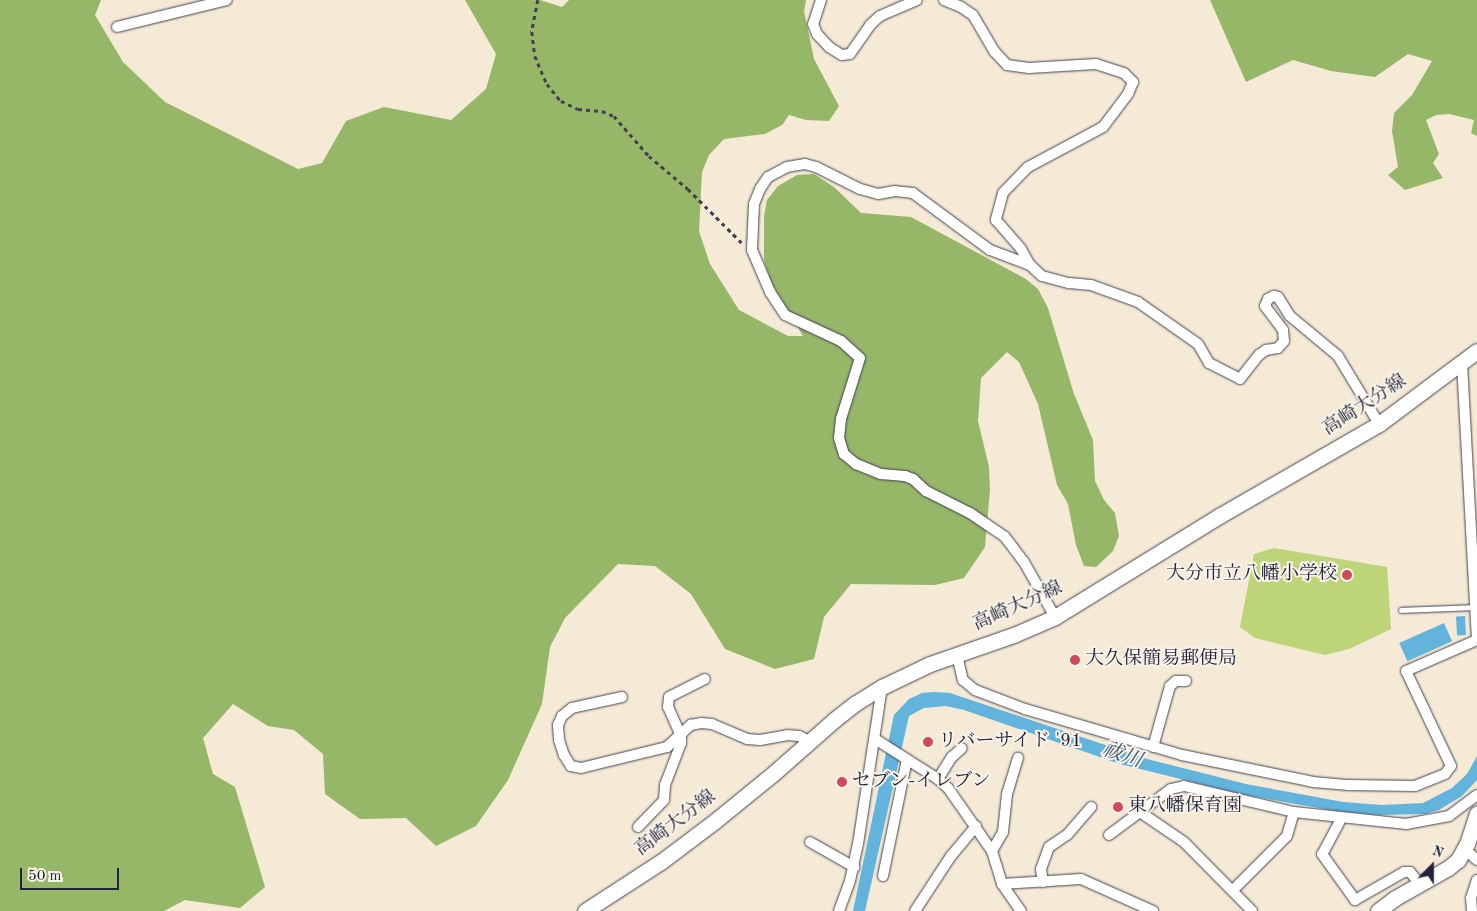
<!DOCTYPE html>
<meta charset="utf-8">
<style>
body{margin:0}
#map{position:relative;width:1477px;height:911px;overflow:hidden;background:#f4ead5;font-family:"Old Standard TT","Noto Serif JP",serif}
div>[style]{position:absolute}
.green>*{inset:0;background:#bed478}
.forest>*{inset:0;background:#96b668}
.water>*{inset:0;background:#62b4dd;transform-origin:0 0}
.path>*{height:2.5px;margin-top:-1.25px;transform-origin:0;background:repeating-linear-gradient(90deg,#424052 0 4px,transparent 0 8px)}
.roads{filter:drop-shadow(0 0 1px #424052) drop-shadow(0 0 1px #424052)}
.lane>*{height:5px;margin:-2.5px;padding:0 2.5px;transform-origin:2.5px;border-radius:2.5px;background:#fff}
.street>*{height:10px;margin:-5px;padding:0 5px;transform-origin:5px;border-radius:5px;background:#fff}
.secondary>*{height:15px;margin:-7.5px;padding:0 7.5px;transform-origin:7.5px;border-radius:7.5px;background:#fff}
.dots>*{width:14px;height:14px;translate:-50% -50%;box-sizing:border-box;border:2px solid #f7f3e8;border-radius:50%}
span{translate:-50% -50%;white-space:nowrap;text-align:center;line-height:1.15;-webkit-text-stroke:4px #f7f3e8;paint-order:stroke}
.street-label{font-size:19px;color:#22223b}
.poi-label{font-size:19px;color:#22223b}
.right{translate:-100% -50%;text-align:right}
.left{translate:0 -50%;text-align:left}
.water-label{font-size:20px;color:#385574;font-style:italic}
.north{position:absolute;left:1407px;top:841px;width:50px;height:50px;-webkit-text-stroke:4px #f7f3e8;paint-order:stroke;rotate:22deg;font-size:14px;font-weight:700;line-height:20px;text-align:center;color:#22223b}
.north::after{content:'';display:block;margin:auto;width:18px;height:22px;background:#22223b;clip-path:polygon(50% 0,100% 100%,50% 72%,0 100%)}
.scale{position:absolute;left:20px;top:868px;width:99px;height:22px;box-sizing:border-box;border:2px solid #22223b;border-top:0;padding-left:6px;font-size:15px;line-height:18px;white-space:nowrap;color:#22223b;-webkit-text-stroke:4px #f7f3e8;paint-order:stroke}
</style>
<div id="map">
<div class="green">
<div style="clip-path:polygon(1274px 548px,1387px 567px,1391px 629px,1349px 649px,1325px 655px,1255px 638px,1240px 627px,1254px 554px)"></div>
</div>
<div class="forest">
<div style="clip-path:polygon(0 0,101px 0,95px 15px,123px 62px,165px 102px,298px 169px,322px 163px,346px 121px,384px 107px,451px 120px,486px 89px,496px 54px,465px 0,540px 0,562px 7px,569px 0,806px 0,804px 11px,814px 59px,839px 106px,829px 121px,806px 120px,789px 115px,782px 125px,765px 134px,724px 139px,709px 155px,702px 172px,699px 231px,710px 264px,739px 310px,788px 336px,803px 336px,772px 284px,764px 261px,764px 216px,767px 200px,778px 186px,797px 175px,814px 174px,834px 187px,861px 213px,911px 217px,1026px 279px,1038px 289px,1048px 308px,1074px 394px,1093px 440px,1095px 481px,1104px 500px,1115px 513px,1119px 536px,1113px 551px,1096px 567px,1084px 566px,1076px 545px,1068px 504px,1057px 485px,1038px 404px,1019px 362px,1007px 352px,981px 378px,978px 421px,989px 467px,990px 490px,985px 547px,964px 578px,935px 585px,851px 584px,824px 617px,814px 659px,775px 669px,725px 649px,691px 594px,655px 566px,618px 564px,565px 618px,550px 647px,542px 704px,508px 780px,476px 826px,436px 846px,406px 818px,360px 819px,325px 794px,323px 754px,294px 730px,268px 726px,233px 704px,203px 738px,213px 774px,235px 787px,265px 887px,240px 908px,185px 900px,164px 911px,0 911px)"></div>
<div style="clip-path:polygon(1210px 0,1477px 0,1477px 136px,1471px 133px,1474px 120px,1449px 114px,1436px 115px,1426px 120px,1439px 154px,1433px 163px,1443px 178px,1405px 190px,1388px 175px,1398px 167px,1392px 131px,1394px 113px,1412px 95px,1432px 61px,1408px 54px,1375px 77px,1331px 71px,1293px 60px,1246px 82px)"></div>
</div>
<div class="water">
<div style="left:1465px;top:616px;width:19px;height:9px;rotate:87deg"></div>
<div style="left:1444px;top:623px;width:20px;height:49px;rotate:66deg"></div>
<div style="clip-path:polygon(934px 692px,950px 693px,1147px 759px,1246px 784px,1343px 802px,1382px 805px,1423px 803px,1452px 788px,1467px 774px,1477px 756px,1477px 780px,1462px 796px,1439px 810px,1425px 814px,1379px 815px,1336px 811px,1245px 795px,1120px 764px,964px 710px,946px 706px,924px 708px,909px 716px,865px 911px,853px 911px,894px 715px,909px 699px,922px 693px)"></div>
</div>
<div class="path">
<div style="left:538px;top:0;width:33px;rotate:101deg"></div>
<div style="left:532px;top:32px;width:24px;rotate:83deg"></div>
<div style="left:535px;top:56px;width:30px;rotate:67deg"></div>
<div style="left:547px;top:84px;width:22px;rotate:51deg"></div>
<div style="left:561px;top:101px;width:19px;rotate:25deg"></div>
<div style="left:578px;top:109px;width:24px;rotate:5deg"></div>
<div style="left:602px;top:111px;width:13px;rotate:23deg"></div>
<div style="left:614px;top:116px;width:53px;rotate:48.8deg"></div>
<div style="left:649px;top:156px;width:51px;rotate:40.2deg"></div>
<div style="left:688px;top:189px;width:76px;rotate:45deg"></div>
</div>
<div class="roads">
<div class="lane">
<div style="left:1401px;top:610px;width:74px;rotate:-2.3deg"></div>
</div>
<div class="street">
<div style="left:821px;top:0;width:25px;rotate:108deg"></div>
<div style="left:813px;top:24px;width:11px;rotate:68deg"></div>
<div style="left:817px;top:34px;width:18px;rotate:47deg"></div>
<div style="left:829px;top:47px;width:15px;rotate:32deg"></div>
<div style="left:842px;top:55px;width:8px;rotate:-7deg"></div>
<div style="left:850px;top:54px;width:35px;rotate:-55deg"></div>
<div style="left:870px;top:25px;width:13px;rotate:-42deg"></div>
<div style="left:880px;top:16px;width:40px;rotate:-23.4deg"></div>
<div style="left:944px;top:0;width:18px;rotate:22deg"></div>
<div style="left:961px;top:7px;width:14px;rotate:34deg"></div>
<div style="left:973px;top:15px;width:42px;rotate:59.7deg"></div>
<div style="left:994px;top:51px;width:19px;rotate:47deg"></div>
<div style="left:1007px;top:65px;width:22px;rotate:8deg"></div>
<div style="left:1029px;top:68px;width:67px;rotate:-3.4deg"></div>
<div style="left:1096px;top:64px;width:29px;rotate:18deg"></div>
<div style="left:1124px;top:73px;width:13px;rotate:45deg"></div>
<div style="left:1133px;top:82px;width:13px;rotate:113deg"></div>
<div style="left:1128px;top:94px;width:41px;rotate:127.1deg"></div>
<div style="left:1103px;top:127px;width:85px;rotate:151.9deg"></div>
<div style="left:1028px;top:167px;width:36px;rotate:134deg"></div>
<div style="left:1003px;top:193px;width:28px;rotate:105deg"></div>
<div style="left:996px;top:220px;width:38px;rotate:49deg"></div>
<div style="left:1021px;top:249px;width:18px;rotate:61deg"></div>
<div style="left:1030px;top:265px;width:16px;rotate:43deg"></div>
<div style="left:1042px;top:276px;width:28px;rotate:15deg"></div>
<div style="left:1069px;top:283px;width:22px;rotate:5deg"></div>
<div style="left:1091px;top:285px;width:50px;rotate:19.9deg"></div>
<div style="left:1138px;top:302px;width:73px;rotate:35deg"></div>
<div style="left:1198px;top:344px;width:22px;rotate:60deg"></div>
<div style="left:1209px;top:363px;width:35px;rotate:27deg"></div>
<div style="left:1240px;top:379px;width:31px;rotate:-52deg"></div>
<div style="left:1259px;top:355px;width:9px;rotate:-36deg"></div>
<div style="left:1266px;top:350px;width:12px;rotate:-9deg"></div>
<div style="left:1278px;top:348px;width:9px;rotate:-49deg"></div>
<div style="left:1284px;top:341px;width:11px;rotate:-95deg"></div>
<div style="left:1283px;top:330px;width:30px;rotate:-127deg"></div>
<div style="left:1265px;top:306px;width:8px;rotate:-67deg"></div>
<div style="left:1268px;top:299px;width:7px;rotate:-27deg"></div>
<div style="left:1274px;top:296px;width:4px;rotate:14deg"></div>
<div style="left:1278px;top:297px;width:22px;rotate:58deg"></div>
<div style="left:1290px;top:316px;width:62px;rotate:39.8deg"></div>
<div style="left:1338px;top:356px;width:79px;rotate:58.9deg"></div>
<div style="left:117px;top:27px;width:113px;rotate:-13.8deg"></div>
<div style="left:1030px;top:265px;width:43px;rotate:-159.4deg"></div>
<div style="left:990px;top:250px;width:96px;rotate:-143.5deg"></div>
<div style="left:913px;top:193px;width:18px;rotate:-174deg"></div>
<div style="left:895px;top:191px;width:17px;rotate:170deg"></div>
<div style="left:878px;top:194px;width:19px;rotate:-164deg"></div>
<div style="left:860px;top:189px;width:49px;rotate:-153.4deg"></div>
<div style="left:816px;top:167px;width:11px;rotate:-165deg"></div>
<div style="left:805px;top:164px;width:18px;rotate:171deg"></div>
<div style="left:787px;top:167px;width:21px;rotate:152deg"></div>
<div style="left:768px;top:177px;width:14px;rotate:124deg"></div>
<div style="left:760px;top:189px;width:16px;rotate:112deg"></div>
<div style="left:754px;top:204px;width:46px;rotate:92.5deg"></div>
<div style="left:752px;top:250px;width:46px;rotate:66.8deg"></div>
<div style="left:770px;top:292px;width:27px;rotate:57deg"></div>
<div style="left:785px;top:315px;width:62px;rotate:24.9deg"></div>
<div style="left:841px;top:341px;width:25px;rotate:42deg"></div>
<div style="left:860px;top:358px;width:64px;rotate:107.3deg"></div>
<div style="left:841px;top:419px;width:19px;rotate:96deg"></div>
<div style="left:839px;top:438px;width:17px;rotate:73deg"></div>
<div style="left:844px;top:454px;width:16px;rotate:40deg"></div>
<div style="left:856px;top:464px;width:27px;rotate:22deg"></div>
<div style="left:881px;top:474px;width:24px;rotate:5deg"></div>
<div style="left:905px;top:476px;width:9px;rotate:21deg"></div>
<div style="left:913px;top:479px;width:18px;rotate:43deg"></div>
<div style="left:926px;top:491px;width:49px;rotate:26.6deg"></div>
<div style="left:970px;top:513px;width:42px;rotate:34.4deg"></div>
<div style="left:1005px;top:537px;width:31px;rotate:53deg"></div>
<div style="left:1024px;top:562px;width:63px;rotate:60.6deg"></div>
<div style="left:957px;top:655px;width:26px;rotate:77deg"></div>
<div style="left:963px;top:680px;width:16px;rotate:40deg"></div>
<div style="left:975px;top:690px;width:53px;rotate:20.8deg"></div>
<div style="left:1025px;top:709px;width:164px;rotate:16.3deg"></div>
<div style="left:1182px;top:755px;width:134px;rotate:11.6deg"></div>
<div style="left:1313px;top:782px;width:36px;rotate:5deg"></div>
<div style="left:1349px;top:785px;width:66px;rotate:0.9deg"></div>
<div style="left:1415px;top:786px;width:32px;rotate:-22deg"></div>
<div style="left:1445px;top:774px;width:10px;rotate:-53deg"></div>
<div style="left:1451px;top:766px;width:105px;rotate:-115.3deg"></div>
<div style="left:1406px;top:671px;width:77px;rotate:-23.6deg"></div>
<div style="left:1477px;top:640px;width:277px;rotate:-93.1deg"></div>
<div style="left:622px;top:697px;width:51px;rotate:167.6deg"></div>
<div style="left:572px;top:708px;width:13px;rotate:141deg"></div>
<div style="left:562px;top:716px;width:10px;rotate:114deg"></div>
<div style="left:558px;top:725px;width:15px;rotate:86deg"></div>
<div style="left:559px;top:740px;width:16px;rotate:72deg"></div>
<div style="left:564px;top:755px;width:13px;rotate:58deg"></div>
<div style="left:571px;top:766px;width:10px;rotate:11deg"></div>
<div style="left:581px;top:768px;width:89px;rotate:-13.7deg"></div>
<div style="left:667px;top:747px;width:33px;rotate:-43deg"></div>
<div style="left:691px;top:725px;width:10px;rotate:-11deg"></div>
<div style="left:701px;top:723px;width:11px;rotate:5deg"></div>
<div style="left:712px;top:724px;width:38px;rotate:23deg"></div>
<div style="left:747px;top:739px;width:13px;rotate:4deg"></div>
<div style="left:760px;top:740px;width:27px;rotate:-10deg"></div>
<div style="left:787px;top:735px;width:12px;rotate:5deg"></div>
<div style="left:799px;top:736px;width:11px;rotate:27deg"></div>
<div style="left:875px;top:739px;width:75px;rotate:32.4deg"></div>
<div style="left:938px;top:779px;width:13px;rotate:42deg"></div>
<div style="left:948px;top:788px;width:77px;rotate:55.1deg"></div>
<div style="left:992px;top:851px;width:34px;rotate:73deg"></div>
<div style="left:1002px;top:884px;width:33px;rotate:55deg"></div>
<div style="left:1153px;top:747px;width:63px;rotate:-74.4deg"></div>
<div style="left:1170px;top:686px;width:8px;rotate:-40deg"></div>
<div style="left:1176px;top:681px;width:10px"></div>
<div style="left:938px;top:779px;width:26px;rotate:-58deg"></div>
<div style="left:952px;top:757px;width:13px;rotate:-42deg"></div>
<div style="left:1140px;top:812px;width:53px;rotate:34.3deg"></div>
<div style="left:1184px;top:842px;width:97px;rotate:45.4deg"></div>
<div style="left:1341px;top:819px;width:40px;rotate:118deg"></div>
<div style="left:1322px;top:854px;width:57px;rotate:54.3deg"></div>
<div style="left:1355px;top:900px;width:56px;rotate:-29.7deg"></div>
<div style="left:1404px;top:872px;width:6px"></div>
<div style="left:1410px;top:872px;width:16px;rotate:50deg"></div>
<div style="left:638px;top:827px;width:37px;rotate:-46deg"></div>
<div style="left:664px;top:800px;width:15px;rotate:-86deg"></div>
<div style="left:665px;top:785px;width:45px;rotate:-69.1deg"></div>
<div style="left:681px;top:743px;width:7px;rotate:-90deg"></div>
<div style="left:681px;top:736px;width:32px;rotate:-114deg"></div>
<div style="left:668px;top:707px;width:10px;rotate:-84deg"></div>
<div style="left:669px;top:697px;width:40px;rotate:-26.6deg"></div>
<div style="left:1109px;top:835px;width:77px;rotate:-36.6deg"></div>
<div style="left:1171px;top:789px;width:13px;rotate:-13deg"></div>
<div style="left:1184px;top:786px;width:113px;rotate:13.3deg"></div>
<div style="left:1294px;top:812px;width:113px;rotate:6.1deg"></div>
<div style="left:1406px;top:824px;width:44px;rotate:-10.5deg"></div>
<div style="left:1449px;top:816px;width:35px;rotate:-37deg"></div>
<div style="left:810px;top:842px;width:51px;rotate:29.6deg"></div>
<div style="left:1465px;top:849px;width:16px;rotate:43deg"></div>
<div style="left:992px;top:851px;width:22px;rotate:-60deg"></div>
<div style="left:1003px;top:832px;width:38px;rotate:-84deg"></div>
<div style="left:1007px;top:794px;width:38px;rotate:-73deg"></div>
<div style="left:883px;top:876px;width:119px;rotate:-78.4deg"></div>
<div style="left:1043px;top:882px;width:13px;rotate:-99deg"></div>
<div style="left:1041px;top:869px;width:23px;rotate:-70deg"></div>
<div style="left:1049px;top:847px;width:22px;rotate:-34deg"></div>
<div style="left:1067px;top:835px;width:37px;rotate:-49deg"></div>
<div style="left:1002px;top:884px;width:79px;rotate:-3.6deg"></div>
<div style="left:1081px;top:879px;width:79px;rotate:24deg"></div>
<div style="left:1233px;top:890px;width:76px;rotate:-45deg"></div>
<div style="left:1287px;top:836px;width:25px;rotate:-74deg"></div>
<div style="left:839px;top:911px;width:32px;rotate:-70deg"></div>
<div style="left:850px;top:881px;width:38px;rotate:-78deg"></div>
<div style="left:858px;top:844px;width:159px;rotate:-81.3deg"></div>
<div style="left:915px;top:911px;width:66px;rotate:-56.8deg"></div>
<div style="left:951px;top:856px;width:39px;rotate:-50deg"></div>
<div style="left:1472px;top:911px;width:13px;rotate:-94deg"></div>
<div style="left:1471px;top:898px;width:19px;rotate:-72deg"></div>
</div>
<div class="secondary">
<div style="left:585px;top:911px;width:92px;rotate:-33deg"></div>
<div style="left:662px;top:861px;width:66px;rotate:-37deg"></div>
<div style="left:715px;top:821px;width:77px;rotate:-39.2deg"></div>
<div style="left:775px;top:772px;width:79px;rotate:-41.4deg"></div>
<div style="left:834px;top:720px;width:28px;rotate:-38deg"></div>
<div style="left:856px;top:703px;width:31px;rotate:-32deg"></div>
<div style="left:882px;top:687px;width:53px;rotate:-25.6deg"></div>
<div style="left:930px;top:664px;width:91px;rotate:-19.2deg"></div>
<div style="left:1016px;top:634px;width:43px;rotate:-23.6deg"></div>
<div style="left:1055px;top:617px;width:193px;rotate:-31.6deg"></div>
<div style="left:1219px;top:516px;width:185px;rotate:-29.9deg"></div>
<div style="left:1379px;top:424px;width:122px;rotate:-36.7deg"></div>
<div style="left:1378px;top:911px;width:21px;rotate:-37deg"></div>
<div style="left:1395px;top:898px;width:61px;rotate:-29.5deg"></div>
<div style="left:1448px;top:868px;width:13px;rotate:-39deg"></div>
<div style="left:1458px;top:860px;width:18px;rotate:-61deg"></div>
<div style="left:1467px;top:844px;width:32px;rotate:-72deg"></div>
</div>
</div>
<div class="dots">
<div style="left:1347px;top:575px;background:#d1495b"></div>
<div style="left:1075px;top:660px;background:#d1495b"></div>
<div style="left:928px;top:742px;background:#d1495b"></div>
<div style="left:842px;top:782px;background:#d1495b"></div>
<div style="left:1118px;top:807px;background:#d1495b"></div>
</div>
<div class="street-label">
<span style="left:1365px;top:406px;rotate:-33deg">高崎大分線</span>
<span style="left:1018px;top:607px;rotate:-24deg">高崎大分線</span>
<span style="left:676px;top:824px;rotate:-37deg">高崎大分線</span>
</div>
<div class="poi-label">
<span class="right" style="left:1337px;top:575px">大分市立八幡小学校</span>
<span class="left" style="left:1085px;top:660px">大久保簡易郵便局</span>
<span class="left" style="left:938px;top:742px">リバーサイド '91</span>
<span class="left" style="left:852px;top:782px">セブン-イレブン</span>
<span class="left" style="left:1128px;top:807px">東八幡保育園</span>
</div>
<div class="water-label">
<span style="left:1122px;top:756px;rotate:19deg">祓川</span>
</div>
<div class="north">N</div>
<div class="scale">50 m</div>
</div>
